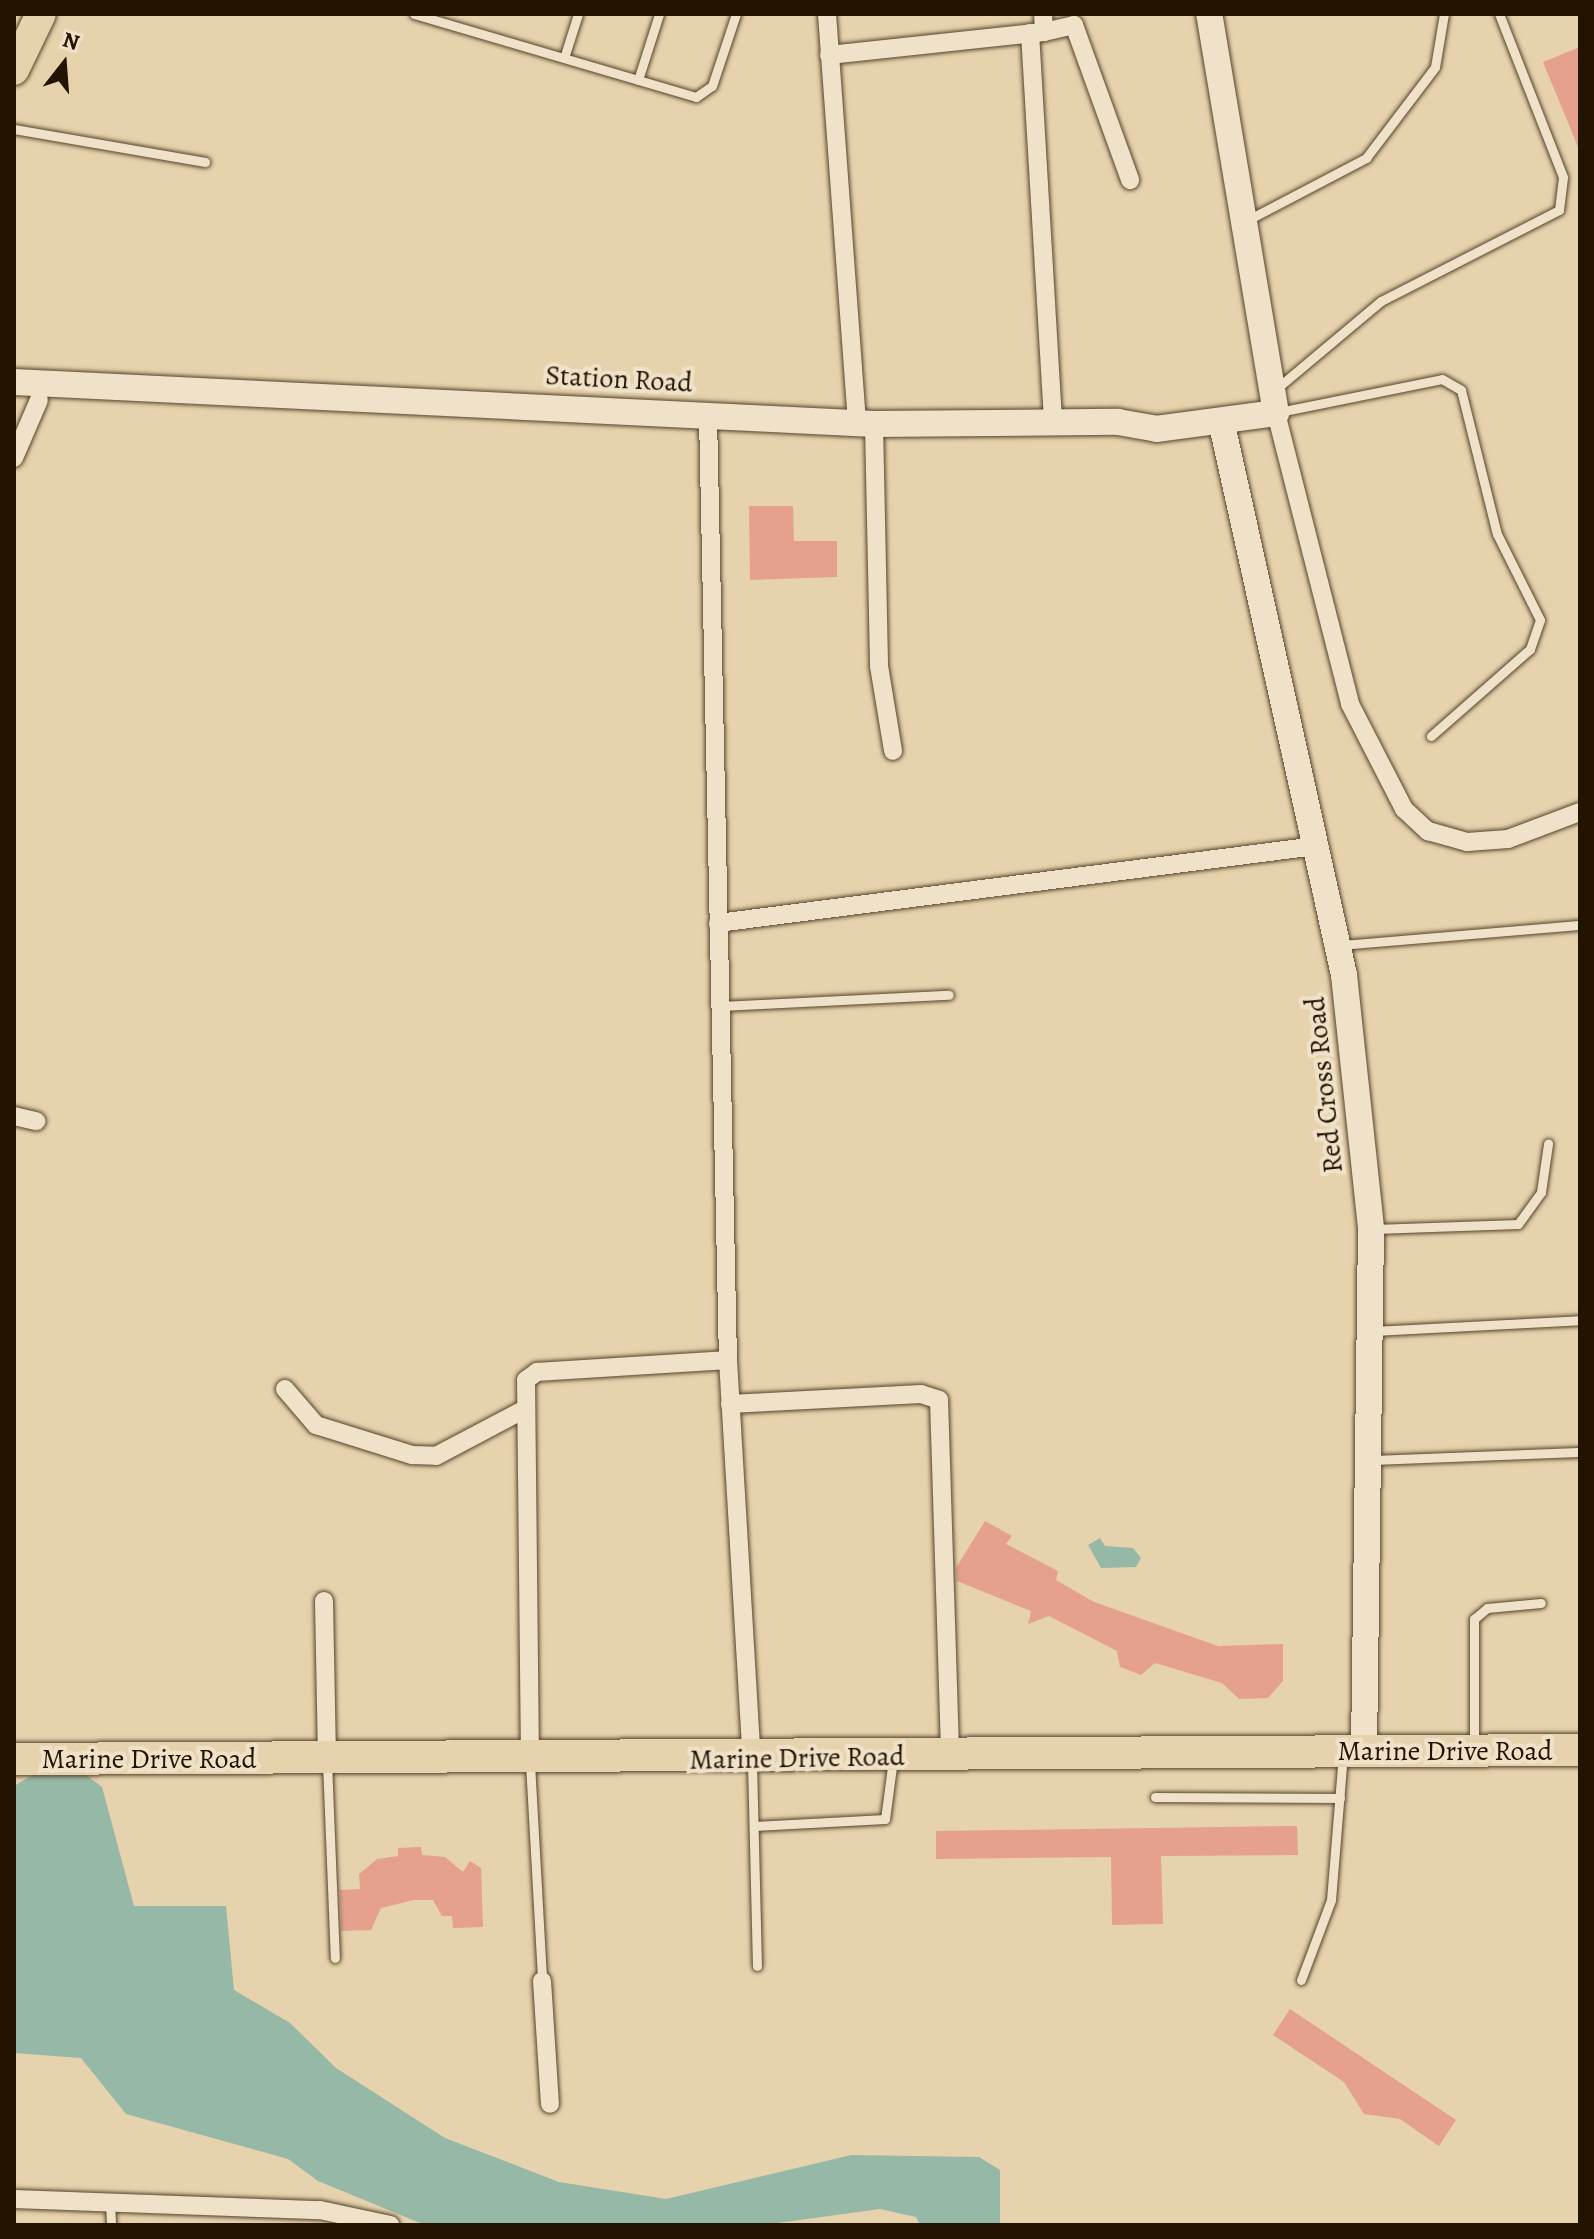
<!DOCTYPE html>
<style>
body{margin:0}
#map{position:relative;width:1594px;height:2239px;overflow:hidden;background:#e6d2ac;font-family:Alegreya,serif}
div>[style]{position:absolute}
.water>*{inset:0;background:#96b8a7}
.building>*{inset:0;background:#e5a18d}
.roads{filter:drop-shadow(0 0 2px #54442c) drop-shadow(0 0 2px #54442c)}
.service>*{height:9px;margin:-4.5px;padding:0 4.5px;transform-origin:4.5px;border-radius:4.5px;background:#efe2c9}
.minor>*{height:18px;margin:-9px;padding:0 9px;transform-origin:9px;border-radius:9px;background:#efe2c9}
.secondary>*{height:26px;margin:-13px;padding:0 13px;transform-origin:13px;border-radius:13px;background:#efe2c9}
.primary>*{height:30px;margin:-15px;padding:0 15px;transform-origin:15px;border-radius:15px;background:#e6d2ac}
.trunk>*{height:32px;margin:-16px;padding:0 16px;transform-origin:16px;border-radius:16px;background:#e6d2ac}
span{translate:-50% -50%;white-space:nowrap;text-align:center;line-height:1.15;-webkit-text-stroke:8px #efe2c9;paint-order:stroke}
.street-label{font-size:28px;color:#231401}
.frame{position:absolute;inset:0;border:16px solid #231401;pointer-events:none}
.north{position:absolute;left:24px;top:24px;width:80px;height:80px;-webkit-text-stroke:6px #efe2c9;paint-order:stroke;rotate:17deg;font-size:22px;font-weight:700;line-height:32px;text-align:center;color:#231401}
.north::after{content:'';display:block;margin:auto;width:28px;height:36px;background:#231401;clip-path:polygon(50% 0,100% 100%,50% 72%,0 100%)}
</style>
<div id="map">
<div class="water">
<div style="clip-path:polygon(1100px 1538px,1105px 1546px,1133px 1548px,1141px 1558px,1136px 1567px,1101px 1568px,1088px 1545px)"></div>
<div style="clip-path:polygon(49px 1765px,78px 1769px,102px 1787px,134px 1906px,226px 1906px,234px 1990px,290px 2023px,336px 2068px,445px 2138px,559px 2182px,666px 2199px,851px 2155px,979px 2157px,1000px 2170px,1000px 2225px,920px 2225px,916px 2217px,880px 2209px,763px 2225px,425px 2225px,318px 2181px,288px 2159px,126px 2114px,81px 2058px,14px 2053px,14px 1786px)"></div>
</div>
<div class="building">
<div style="clip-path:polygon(1580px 47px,1580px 152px,1543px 62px)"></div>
<div style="clip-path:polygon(749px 506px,793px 506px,794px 541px,837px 541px,837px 577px,750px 580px)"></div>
<div style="clip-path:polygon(985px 1521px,1012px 1536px,1006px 1544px,1058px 1571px,1056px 1580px,1094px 1602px,1218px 1646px,1283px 1644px,1283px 1681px,1268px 1698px,1239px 1699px,1222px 1683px,1155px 1663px,1141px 1675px,1120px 1667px,1117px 1651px,1049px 1616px,1028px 1624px,1031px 1611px,957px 1581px,956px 1568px)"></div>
<div style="clip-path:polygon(1297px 1826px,1298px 1855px,1161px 1856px,1163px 1924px,1112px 1925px,1111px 1857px,936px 1859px,936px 1831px)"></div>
<div style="clip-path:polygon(421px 1847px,422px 1855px,445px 1857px,463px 1872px,470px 1861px,481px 1868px,483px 1927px,453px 1928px,452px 1916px,442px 1916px,433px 1900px,414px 1900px,381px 1908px,371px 1930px,341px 1931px,340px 1890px,360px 1889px,359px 1874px,377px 1859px,398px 1856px,398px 1848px)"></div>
<div style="clip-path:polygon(1290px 2009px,1456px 2120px,1439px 2146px,1400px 2119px,1364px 2114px,1344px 2082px,1273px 2035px)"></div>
</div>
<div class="roads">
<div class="service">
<div style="left:414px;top:14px;width:294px;rotate:16.4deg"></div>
<div style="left:696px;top:97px;width:19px;rotate:-35deg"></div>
<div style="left:712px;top:86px;width:76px;rotate:-71.6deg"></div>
<div style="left:564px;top:58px;width:46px;rotate:-72.3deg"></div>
<div style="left:638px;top:80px;width:69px;rotate:-72.3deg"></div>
<div style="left:14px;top:129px;width:194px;rotate:9.8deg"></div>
<div style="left:1246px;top:221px;width:136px;rotate:-27.7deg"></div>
<div style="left:1366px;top:158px;width:114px;rotate:-52.8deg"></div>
<div style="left:1435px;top:67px;width:54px;rotate:-80.4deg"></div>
<div style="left:1276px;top:389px;width:137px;rotate:-40deg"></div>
<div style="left:1381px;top:301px;width:200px;rotate:-27.1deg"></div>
<div style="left:1559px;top:210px;width:33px;rotate:-83deg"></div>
<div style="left:1563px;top:177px;width:175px;rotate:-111.4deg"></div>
<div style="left:1279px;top:412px;width:166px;rotate:-11.4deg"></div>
<div style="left:1442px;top:379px;width:22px;rotate:30deg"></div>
<div style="left:1461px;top:390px;width:148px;rotate:76deg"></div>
<div style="left:1497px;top:534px;width:96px;rotate:63.4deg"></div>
<div style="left:1540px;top:620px;width:31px;rotate:109deg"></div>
<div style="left:1530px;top:649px;width:132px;rotate:138.7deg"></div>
<div style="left:1341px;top:945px;width:240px;rotate:-4.8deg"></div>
<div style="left:720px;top:1006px;width:229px;rotate:-2.8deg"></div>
<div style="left:1374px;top:1229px;width:144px;rotate:-2deg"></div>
<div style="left:1518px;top:1224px;width:39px;rotate:-54deg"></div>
<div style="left:1541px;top:1192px;width:49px;rotate:-81.7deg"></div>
<div style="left:1373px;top:1331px;width:207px;rotate:-3deg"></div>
<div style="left:1371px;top:1460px;width:209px;rotate:-2.2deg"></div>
<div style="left:1474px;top:1744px;width:125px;rotate:-90deg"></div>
<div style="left:1474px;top:1619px;width:17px;rotate:-40deg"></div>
<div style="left:1487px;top:1608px;width:54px;rotate:-5.3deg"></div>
<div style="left:327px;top:1762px;width:196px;rotate:87.7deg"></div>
<div style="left:752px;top:1762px;width:204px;rotate:88.6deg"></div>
<div style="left:530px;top:1763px;width:218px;rotate:86.8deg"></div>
<div style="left:1155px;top:1797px;width:185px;rotate:0.3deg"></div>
<div style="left:754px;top:1826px;width:131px;rotate:-3.1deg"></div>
<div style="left:885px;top:1819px;width:61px;rotate:-82.4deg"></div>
<div style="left:1301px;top:1980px;width:85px;rotate:-69.4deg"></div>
<div style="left:1331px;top:1900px;width:145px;rotate:-85.3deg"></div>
<div style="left:110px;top:2203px;width:22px;rotate:87deg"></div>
</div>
<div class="minor">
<div style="left:827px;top:14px;width:410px;rotate:85.8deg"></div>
<div style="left:1044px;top:32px;width:31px;rotate:-13deg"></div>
<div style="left:1074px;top:25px;width:165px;rotate:70.1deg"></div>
<div style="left:1030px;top:33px;width:390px;rotate:86.6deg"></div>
<div style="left:829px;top:55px;width:216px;rotate:-6.1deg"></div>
<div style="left:1044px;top:32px;width:18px;rotate:-93deg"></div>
<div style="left:1276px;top:413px;width:300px;rotate:75.7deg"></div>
<div style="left:1350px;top:704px;width:118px;rotate:62.8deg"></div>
<div style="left:1404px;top:809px;width:33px;rotate:43deg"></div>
<div style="left:1428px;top:831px;width:41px;rotate:15.8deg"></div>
<div style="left:1467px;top:842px;width:41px;rotate:-4.2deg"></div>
<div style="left:1508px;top:839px;width:77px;rotate:-20.6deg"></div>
<div style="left:708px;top:415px;width:945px;rotate:88.79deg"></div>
<div style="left:728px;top:1360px;width:400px;rotate:86.6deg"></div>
<div style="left:874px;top:424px;width:242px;rotate:88.8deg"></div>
<div style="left:879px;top:666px;width:86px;rotate:80.6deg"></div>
<div style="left:14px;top:458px;width:63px;rotate:-66.7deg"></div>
<div style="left:718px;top:923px;width:603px;rotate:-7.34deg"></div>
<div style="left:14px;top:1116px;width:23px;rotate:13deg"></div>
<div style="left:285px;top:1389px;width:48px;rotate:49.3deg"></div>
<div style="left:316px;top:1425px;width:101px;rotate:17.4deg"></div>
<div style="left:412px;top:1455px;width:24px;rotate:2deg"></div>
<div style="left:436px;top:1456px;width:101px;rotate:-27.8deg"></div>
<div style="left:730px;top:1404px;width:191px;rotate:-3deg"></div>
<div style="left:921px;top:1394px;width:19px;rotate:18deg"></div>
<div style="left:939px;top:1400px;width:356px;rotate:88.2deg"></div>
<div style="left:324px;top:1601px;width:161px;rotate:88.9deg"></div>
<div style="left:530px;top:1760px;width:380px;rotate:-90.6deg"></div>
<div style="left:526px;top:1380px;width:14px;rotate:-36deg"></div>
<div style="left:537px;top:1372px;width:191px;rotate:-3.6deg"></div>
<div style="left:542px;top:1981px;width:123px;rotate:86.3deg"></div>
<div style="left:14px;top:2199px;width:306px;rotate:2.1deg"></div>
<div style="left:320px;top:2210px;width:72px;rotate:12.1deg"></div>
</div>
<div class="secondary">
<div style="left:14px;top:382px;width:861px;rotate:2.8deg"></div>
<div style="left:874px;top:424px;width:244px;rotate:-0.5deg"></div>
<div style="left:1118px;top:422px;width:39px;rotate:10deg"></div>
<div style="left:1156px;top:429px;width:121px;rotate:-7.6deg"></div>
<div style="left:1276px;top:413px;width:405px;rotate:-99.5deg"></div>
<div style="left:1222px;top:425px;width:563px;rotate:77.49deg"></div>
<div style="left:1344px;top:975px;width:255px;rotate:83.9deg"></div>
<div style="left:1371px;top:1229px;width:522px;rotate:90.77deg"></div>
</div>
<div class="primary">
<div style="left:14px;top:70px;width:62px;rotate:-64.3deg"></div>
</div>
<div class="trunk">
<div style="left:14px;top:1759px;width:1566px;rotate:-0.33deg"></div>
</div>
</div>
<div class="street-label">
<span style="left:619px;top:379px;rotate:3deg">Station Road</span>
<span style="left:1324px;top:1085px;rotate:-96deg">Red Cross Road</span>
<span style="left:1445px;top:1751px">Marine Drive Road</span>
<span style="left:797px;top:1758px;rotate:-1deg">Marine Drive Road</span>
<span style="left:149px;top:1759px">Marine Drive Road</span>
</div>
<div class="frame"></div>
<div class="north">N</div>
</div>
